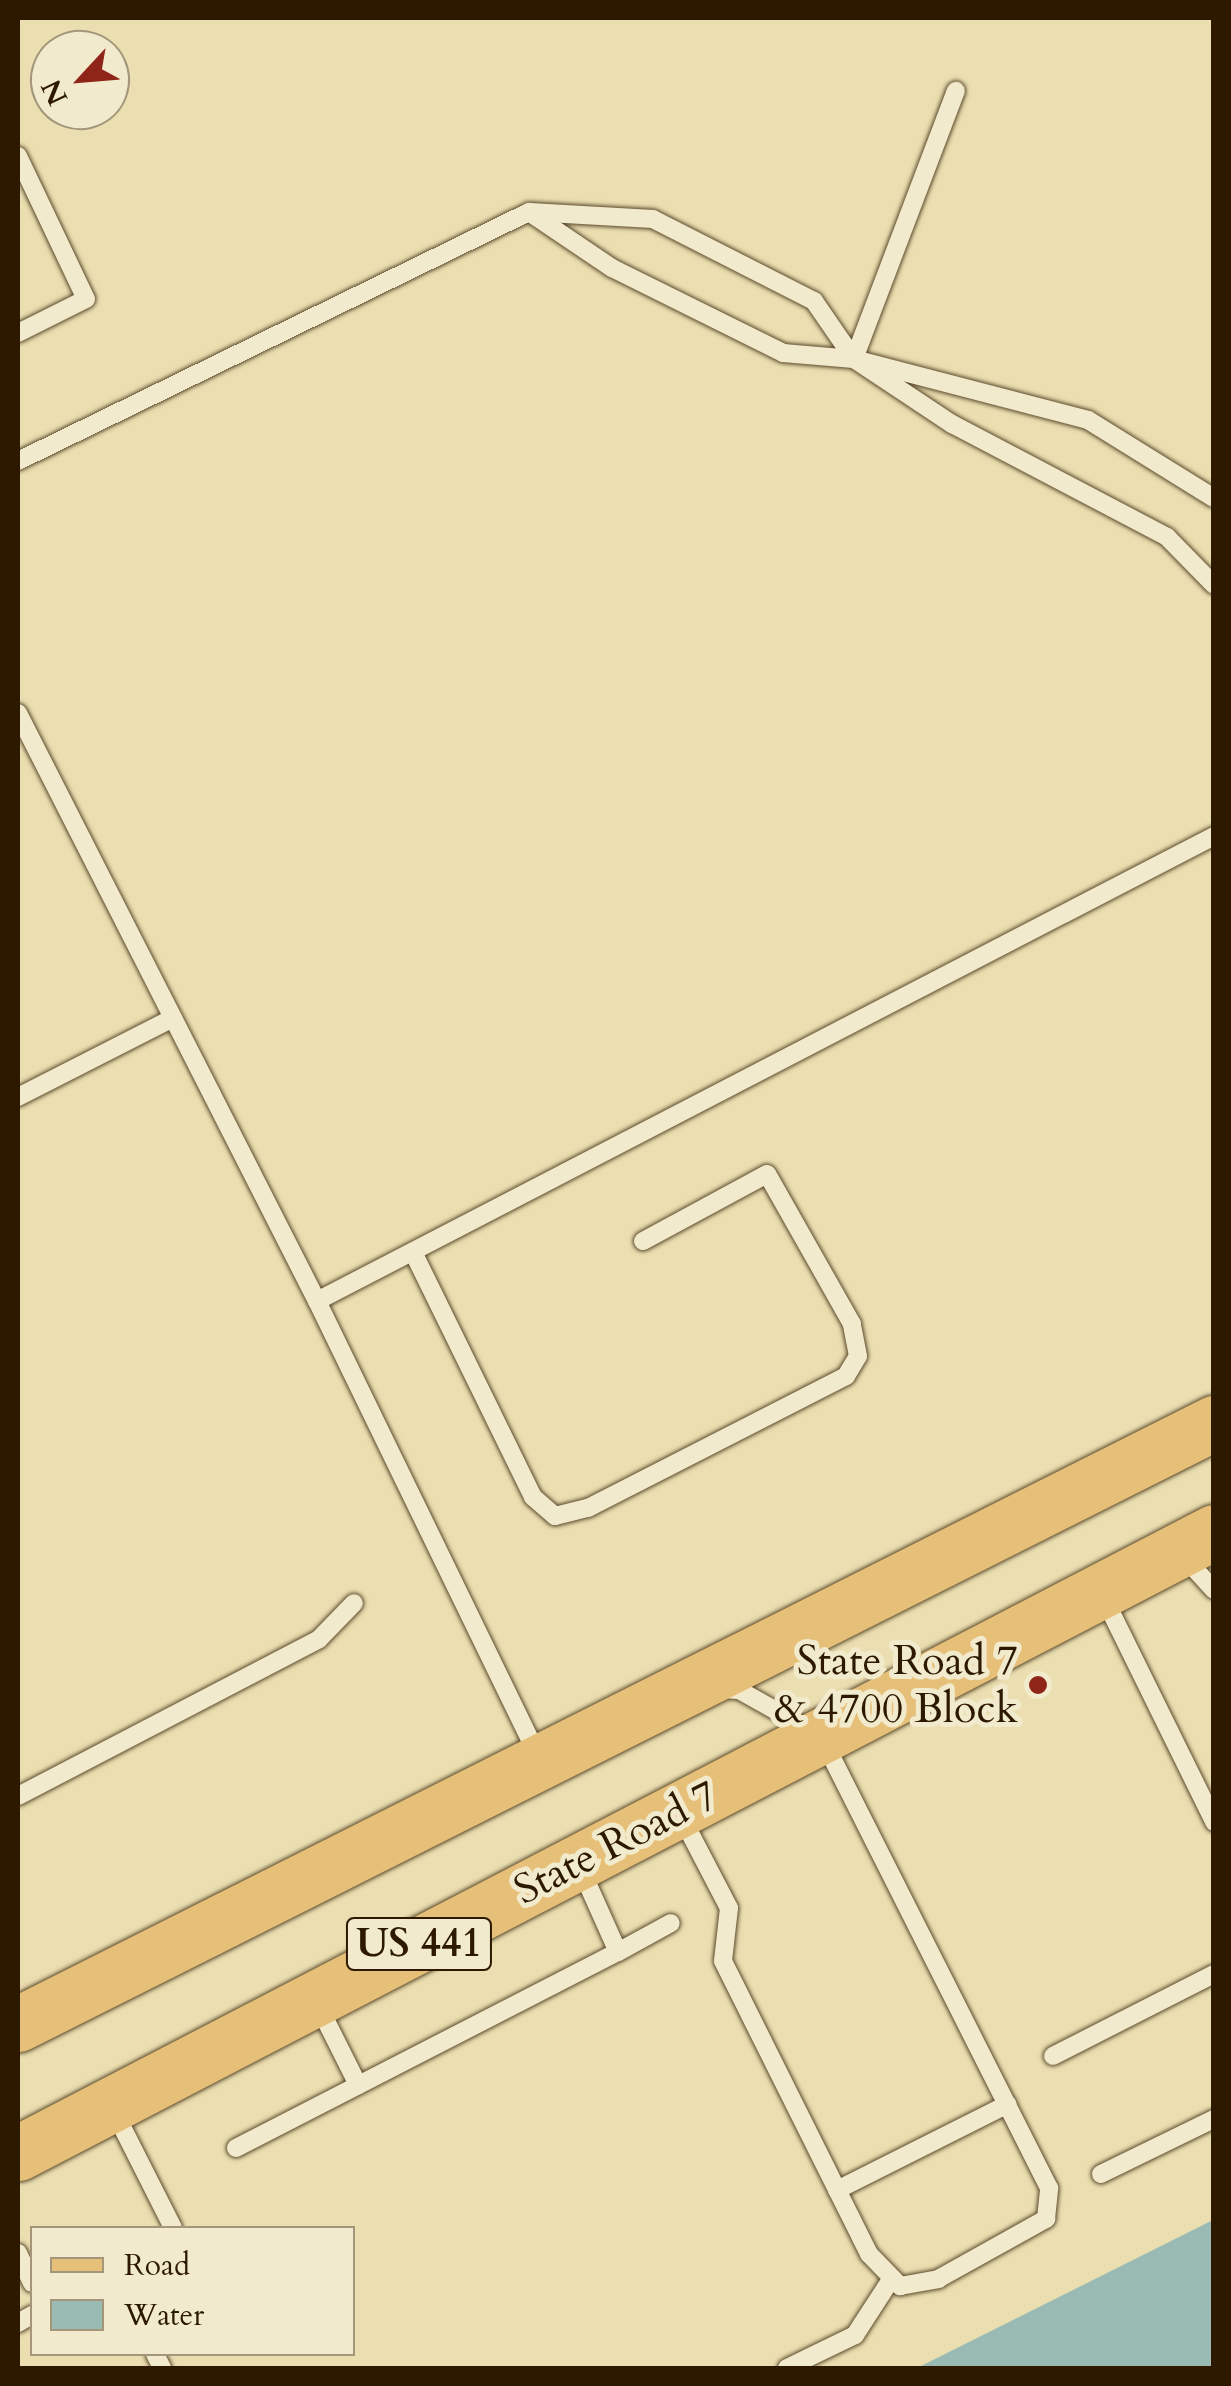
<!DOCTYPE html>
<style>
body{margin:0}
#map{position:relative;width:1231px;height:2386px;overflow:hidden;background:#ebdfb1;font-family:Cardo,serif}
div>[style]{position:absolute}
.water>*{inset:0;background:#99bbb3}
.roads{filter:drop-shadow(0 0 2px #5c4a2c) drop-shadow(0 0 2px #5c4a2c)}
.service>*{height:18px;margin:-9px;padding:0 9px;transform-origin:9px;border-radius:9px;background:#f2eacc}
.primary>*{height:55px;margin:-27.5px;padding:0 27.5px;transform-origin:27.5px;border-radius:27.5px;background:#e6c078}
.dots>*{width:28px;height:28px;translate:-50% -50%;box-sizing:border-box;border:5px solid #f2eacc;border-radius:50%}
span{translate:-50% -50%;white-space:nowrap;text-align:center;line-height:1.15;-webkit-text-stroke:10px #f2eacc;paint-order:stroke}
.shield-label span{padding:2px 8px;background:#f2eacc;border:2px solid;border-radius:8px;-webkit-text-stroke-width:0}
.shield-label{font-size:40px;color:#2c1900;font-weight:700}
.poi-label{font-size:42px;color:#2c1900}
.right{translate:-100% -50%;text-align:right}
.street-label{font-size:42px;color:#2c1900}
.frame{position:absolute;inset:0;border:20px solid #2c1900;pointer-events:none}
.legend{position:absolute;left:30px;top:2226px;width:325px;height:130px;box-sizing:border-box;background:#f2eacc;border:2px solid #a3967a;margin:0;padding:12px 18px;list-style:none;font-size:30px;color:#2c1900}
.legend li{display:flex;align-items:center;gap:20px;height:50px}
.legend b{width:50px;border:2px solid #a3967a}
.north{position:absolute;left:30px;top:30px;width:100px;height:100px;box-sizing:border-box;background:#f2eacc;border:2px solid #a3967a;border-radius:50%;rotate:244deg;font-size:28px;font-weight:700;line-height:40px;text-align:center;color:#2c1900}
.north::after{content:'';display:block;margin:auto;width:35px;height:45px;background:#8f2418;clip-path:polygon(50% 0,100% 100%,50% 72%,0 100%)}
</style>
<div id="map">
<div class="water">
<div style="clip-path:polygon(1213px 2220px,1213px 2368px,917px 2368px)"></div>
</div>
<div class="roads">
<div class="service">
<div style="left:18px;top:156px;width:158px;rotate:64.6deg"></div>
<div style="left:86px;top:299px;width:76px;rotate:153.4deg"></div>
<div style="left:530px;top:212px;width:123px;rotate:3.3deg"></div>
<div style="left:653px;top:219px;width:181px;rotate:27deg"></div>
<div style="left:814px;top:301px;width:70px;rotate:55.4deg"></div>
<div style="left:854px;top:359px;width:242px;rotate:14.6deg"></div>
<div style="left:1088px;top:420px;width:148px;rotate:31.8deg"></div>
<div style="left:854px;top:359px;width:287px;rotate:-69.2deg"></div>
<div style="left:18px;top:461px;width:568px;rotate:-25.98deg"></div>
<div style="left:529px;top:212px;width:100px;rotate:34deg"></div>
<div style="left:612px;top:268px;width:191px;rotate:26.4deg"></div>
<div style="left:783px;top:353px;width:71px;rotate:4.8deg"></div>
<div style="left:854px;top:359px;width:118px;rotate:33.6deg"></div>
<div style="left:952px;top:424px;width:243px;rotate:27.7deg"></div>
<div style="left:1167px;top:537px;width:67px;rotate:45.6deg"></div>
<div style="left:18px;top:713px;width:660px;rotate:63.05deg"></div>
<div style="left:317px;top:1301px;width:508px;rotate:64.09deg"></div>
<div style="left:18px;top:1097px;width:174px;rotate:-27deg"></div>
<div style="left:413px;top:1252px;width:273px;rotate:63.9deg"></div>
<div style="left:533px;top:1497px;width:29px;rotate:41deg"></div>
<div style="left:555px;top:1516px;width:34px;rotate:-14deg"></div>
<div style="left:588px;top:1508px;width:290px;rotate:-27.1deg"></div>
<div style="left:846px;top:1376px;width:23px;rotate:-59deg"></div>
<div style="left:858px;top:1356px;width:33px;rotate:-101deg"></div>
<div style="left:852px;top:1324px;width:172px;rotate:-119.5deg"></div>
<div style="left:767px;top:1174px;width:141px;rotate:151.6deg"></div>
<div style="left:317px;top:1301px;width:1010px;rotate:-27.4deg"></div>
<div style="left:1182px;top:1555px;width:47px;rotate:47.6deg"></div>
<div style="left:1104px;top:1598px;width:250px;rotate:63.8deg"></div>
<div style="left:18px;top:1796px;width:339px;rotate:-27.5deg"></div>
<div style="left:319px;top:1639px;width:50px;rotate:-45.8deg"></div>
<div style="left:680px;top:1814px;width:106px;rotate:62.5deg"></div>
<div style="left:729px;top:1908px;width:53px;rotate:96.5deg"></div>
<div style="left:723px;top:1961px;width:327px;rotate:63.5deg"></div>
<div style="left:869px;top:2254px;width:45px;rotate:45.9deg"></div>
<div style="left:900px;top:2286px;width:39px;rotate:-10deg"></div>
<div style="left:938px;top:2279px;width:124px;rotate:-29.1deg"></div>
<div style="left:1046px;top:2219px;width:31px;rotate:-84deg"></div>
<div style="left:1049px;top:2188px;width:506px;rotate:-116.77deg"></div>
<div style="left:821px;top:1736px;width:94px;rotate:-150.7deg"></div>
<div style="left:739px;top:1690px;width:17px;rotate:-177deg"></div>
<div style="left:618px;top:1952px;width:60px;rotate:-28.7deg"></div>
<div style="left:317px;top:2003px;width:92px;rotate:63.4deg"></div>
<div style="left:1053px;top:2056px;width:181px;rotate:-27deg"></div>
<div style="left:113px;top:2109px;width:133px;rotate:63.2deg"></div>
<div style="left:236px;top:2148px;width:429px;rotate:-27.2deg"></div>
<div style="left:618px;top:1952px;width:93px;rotate:-114.1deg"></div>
<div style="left:1101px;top:2174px;width:126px;rotate:-26deg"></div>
<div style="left:837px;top:2190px;width:191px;rotate:-26.7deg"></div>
<div style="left:18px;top:2253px;width:33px;rotate:65deg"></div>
<div style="left:18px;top:2323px;width:16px;rotate:-30deg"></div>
<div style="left:155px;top:2354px;width:16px;rotate:63deg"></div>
<div style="left:787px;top:2368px;width:76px;rotate:-25.9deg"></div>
<div style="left:855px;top:2335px;width:68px;rotate:-57deg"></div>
</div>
<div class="primary">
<div style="left:18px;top:2024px;width:1339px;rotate:-26.68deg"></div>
<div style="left:18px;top:2153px;width:1348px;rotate:-27.44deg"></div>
</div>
</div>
<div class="dots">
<div style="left:1038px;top:1685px;background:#8f2418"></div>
</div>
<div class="shield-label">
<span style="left:419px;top:1944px">US 441</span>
</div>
<div class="poi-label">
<span class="right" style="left:1018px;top:1685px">State Road 7<br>&amp; 4700 Block</span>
</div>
<div class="street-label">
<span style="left:616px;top:1843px;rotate:-27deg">State Road 7</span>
</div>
<div class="frame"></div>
<ul class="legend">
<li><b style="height:12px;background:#e6c078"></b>Road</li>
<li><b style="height:28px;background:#99bbb3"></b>Water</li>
</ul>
<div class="north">N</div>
</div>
